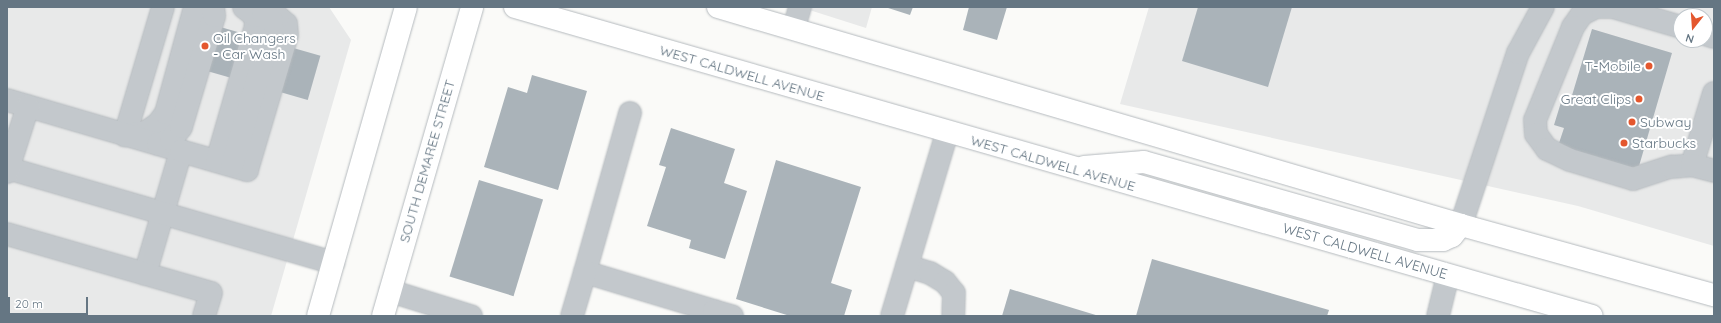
<!DOCTYPE html>
<style>
body{margin:0}
#map{position:relative;width:1721px;height:323px;overflow:hidden;background:#fafaf8;font-family:Quicksand,sans-serif}
div>[style]{position:absolute}
.built>*{inset:0;background:#e8e9e9}
.building>*{inset:0;background:#aab3b9;transform-origin:0 0}
.roads{filter:drop-shadow(0 0 1px #b5babe) drop-shadow(0 0 1px #b5babe)}
.minor>*{height:22px;margin:-11px;padding:0 11px;transform-origin:11px;border-radius:11px;background:#c3c8cc}
.major>*{height:22px;margin:-11px;padding:0 11px;transform-origin:11px;border-radius:11px;background:#fff}
.dots>*{width:11px;height:11px;translate:-50% -50%;box-sizing:border-box;border:2px solid #fff;border-radius:50%}
span{translate:-50% -50%;white-space:nowrap;text-align:center;line-height:1.15;-webkit-text-stroke:4px #fff;paint-order:stroke}
.poi-label{font-size:14px;color:#657683}
.left{translate:0 -50%;text-align:left}
.right{translate:-100% -50%;text-align:right}
.street-label{font-size:14px;color:#657683}
.frame{position:absolute;inset:0;border:8px solid #657683;pointer-events:none}
.north{position:absolute;left:1673px;top:8px;width:40px;height:40px;box-sizing:border-box;background:#fff;border:1px solid #c1c8cd;border-radius:50%;rotate:197deg;font-size:11px;font-weight:700;line-height:16px;text-align:center;color:#657683}
.north::after{content:'';display:block;margin:auto;width:14px;height:18px;background:#e4572e;clip-path:polygon(50% 0,100% 100%,50% 72%,0 100%)}
.scale{position:absolute;left:8px;top:297px;width:80px;height:18px;box-sizing:border-box;border:2px solid #657683;border-top:0;padding-left:5px;font-size:12px;line-height:14px;white-space:nowrap;color:#657683;-webkit-text-stroke:3px #fff;paint-order:stroke}
</style>
<div id="map">
<div class="built">
<div style="clip-path:polygon(7px 7px,329px 7px,351px 40px,271px 316px,7px 316px)"></div>
<div style="clip-path:polygon(800px 7px,872px 7px,866px 28px)"></div>
<div style="clip-path:polygon(evenodd,1149px 7px,1714px 7px,1714px 246px,1578px 206px,1120px 104px,1149px 7px,1681px 16px,1705px 16px,1705px 40px,1681px 40px,1681px 16px)"></div>
</div>
<div class="building">
<div style="clip-path:polygon(885px 7px,913px 7px,910px 15px)"></div>
<div style="clip-path:polygon(969px 7px,1007px 7px,997px 40px,963px 30px)"></div>
<div style="clip-path:polygon(1198px 7px,1292px 7px,1268px 87px,1182px 61px)"></div>
<div style="left:182px;top:16px;width:144px;height:46px;rotate:16deg"></div>
<div style="clip-path:polygon(1592px 29px,1672px 53px,1637px 173px,1557px 149px,1564px 128px,1554px 125px,1562px 99px,1570px 102px)"></div>
<div style="clip-path:polygon(532px 75px,587px 91px,558px 190px,484px 167px,508px 87px,527px 93px)"></div>
<div style="clip-path:polygon(671px 128px,735px 149px,724px 183px,747px 191px,725px 259px,689px 248px,691px 240px,647px 226px,666px 167px,659px 165px)"></div>
<div style="clip-path:polygon(776px 160px,861px 187px,831px 283px,852px 290px,844px 316px,790px 316px,736px 299px)"></div>
<div style="left:479px;top:180px;width:67px;height:101px;rotate:17deg"></div>
<div style="clip-path:polygon(1152px 259px,1329px 310px,1327px 316px,1136px 316px)"></div>
<div style="clip-path:polygon(1010px 289px,1099px 316px,1002px 316px)"></div>
</div>
<div class="roads">
<div class="minor">
<div style="left:163px;top:7px;width:134px;rotate:106.5deg"></div>
<div style="left:125px;top:135px;width:21px;rotate:-8deg"></div>
<div style="left:146px;top:132px;width:14px;rotate:-34deg"></div>
<div style="left:158px;top:124px;width:14px;rotate:-54deg"></div>
<div style="left:166px;top:113px;width:110px;rotate:-74.7deg"></div>
<div style="left:1681px;top:27px;width:71px;rotate:-163.6deg"></div>
<div style="left:1613px;top:7px;width:17px;rotate:180deg"></div>
<div style="left:1596px;top:7px;width:16px;rotate:153deg"></div>
<div style="left:1582px;top:14px;width:16px;rotate:125deg"></div>
<div style="left:1573px;top:27px;width:100px;rotate:112.2deg"></div>
<div style="left:1535px;top:120px;width:14px;rotate:86deg"></div>
<div style="left:1536px;top:134px;width:19px;rotate:54deg"></div>
<div style="left:1547px;top:149px;width:25px;rotate:26deg"></div>
<div style="left:1570px;top:160px;width:66px;rotate:16.8deg"></div>
<div style="left:1633px;top:179px;width:40px;rotate:-18deg"></div>
<div style="left:1671px;top:167px;width:21px;rotate:-5deg"></div>
<div style="left:794px;top:28px;width:22px;rotate:-74deg"></div>
<div style="left:1705px;top:34px;width:9px;rotate:18deg"></div>
<div style="left:1714px;top:93px;width:75px;rotate:107deg"></div>
<div style="left:1692px;top:165px;width:23px;rotate:15deg"></div>
<div style="left:7px;top:100px;width:181px;rotate:16.3deg"></div>
<div style="left:181px;top:151px;width:128px;rotate:106.3deg"></div>
<div style="left:630px;top:113px;width:165px;rotate:105.8deg"></div>
<div style="left:585px;top:272px;width:135px;rotate:16.8deg"></div>
<div style="left:714px;top:311px;width:5px;rotate:101deg"></div>
<div style="left:158px;top:144px;width:14px;rotate:-17deg"></div>
<div style="left:171px;top:140px;width:16px;rotate:-52deg"></div>
<div style="left:181px;top:127px;width:116px;rotate:-73.4deg"></div>
<div style="left:214px;top:16px;width:9px;rotate:-96deg"></div>
<div style="left:181px;top:151px;width:69px;rotate:16.1deg"></div>
<div style="left:247px;top:170px;width:141px;rotate:-73.5deg"></div>
<div style="left:287px;top:35px;width:11px;rotate:-95deg"></div>
<div style="left:286px;top:24px;width:11px;rotate:-139deg"></div>
<div style="left:278px;top:17px;width:35px;rotate:-164deg"></div>
<div style="left:217px;top:161px;width:141px;rotate:-73.9deg"></div>
<div style="left:256px;top:26px;width:10px;rotate:-96deg"></div>
<div style="left:255px;top:16px;width:14px;rotate:-141deg"></div>
<div style="left:232px;top:165px;width:141px;rotate:-73.5deg"></div>
<div style="left:272px;top:30px;width:9px;rotate:-90deg"></div>
<div style="left:272px;top:21px;width:12px;rotate:-138deg"></div>
<div style="left:7px;top:168px;width:340px;rotate:16.2deg"></div>
<div style="left:7px;top:172px;width:69px;rotate:-72.3deg"></div>
<div style="left:1461px;top:225px;width:181px;rotate:-71.7deg"></div>
<div style="left:1518px;top:53px;width:52px;rotate:-61.5deg"></div>
<div style="left:7px;top:234px;width:212px;rotate:16.1deg"></div>
<div style="left:211px;top:293px;width:24px;rotate:107deg"></div>
<div style="left:907px;top:266px;width:24px;rotate:17deg"></div>
<div style="left:930px;top:273px;width:17px;rotate:31deg"></div>
<div style="left:945px;top:282px;width:14px;rotate:51deg"></div>
<div style="left:954px;top:293px;width:23px;rotate:92deg"></div>
<div style="left:390px;top:291px;width:85px;rotate:17.2deg"></div>
<div style="left:714px;top:311px;width:19px;rotate:16deg"></div>
<div style="left:572px;top:316px;width:46px;rotate:-73.5deg"></div>
<div style="left:892px;top:316px;width:191px;rotate:-73.3deg"></div>
<div style="left:1438px;top:316px;width:42px;rotate:-76.3deg"></div>
</div>
<div class="major">
<div style="left:515px;top:7px;width:1120px;rotate:16.01deg"></div>
<div style="left:718px;top:7px;width:774px;rotate:16.35deg"></div>
<div style="left:1461px;top:225px;width:263px;rotate:15.5deg"></div>
<div style="left:1084px;top:167px;width:60px;rotate:-4.8deg"></div>
<div style="left:1144px;top:162px;width:285px;rotate:15.9deg"></div>
<div style="left:1418px;top:240px;width:25px"></div>
<div style="left:1443px;top:240px;width:10px;rotate:-24deg"></div>
<div style="left:1452px;top:236px;width:14px;rotate:-51deg"></div>
<div style="left:318px;top:316px;width:321px;rotate:-74.1deg"></div>
<div style="left:383px;top:316px;width:322px;rotate:-73.9deg"></div>
</div>
</div>
<div class="dots">
<div style="left:205px;top:46px;background:#e4572e"></div>
<div style="left:1649px;top:66px;background:#e4572e"></div>
<div style="left:1639px;top:99px;background:#e4572e"></div>
<div style="left:1632px;top:122px;background:#e4572e"></div>
<div style="left:1624px;top:143px;background:#e4572e"></div>
</div>
<div class="poi-label">
<span class="left" style="left:213px;top:46px">Oil Changers<br>- Car Wash</span>
<span class="right" style="left:1641px;top:66px">T-Mobile</span>
<span class="right" style="left:1631px;top:99px">Great Clips</span>
<span class="left" style="left:1640px;top:122px">Subway</span>
<span class="left" style="left:1632px;top:143px">Starbucks</span>
</div>
<div class="street-label">
<span style="left:742px;top:73px;rotate:16deg">WEST CALDWELL AVENUE</span>
<span style="left:427px;top:161px;rotate:-74deg">SOUTH DEMAREE STREET</span>
<span style="left:1053px;top:163px;rotate:16deg">WEST CALDWELL AVENUE</span>
<span style="left:1365px;top:251px;rotate:16deg">WEST CALDWELL AVENUE</span>
</div>
<div class="frame"></div>
<div class="north">N</div>
<div class="scale">20 m</div>
</div>
